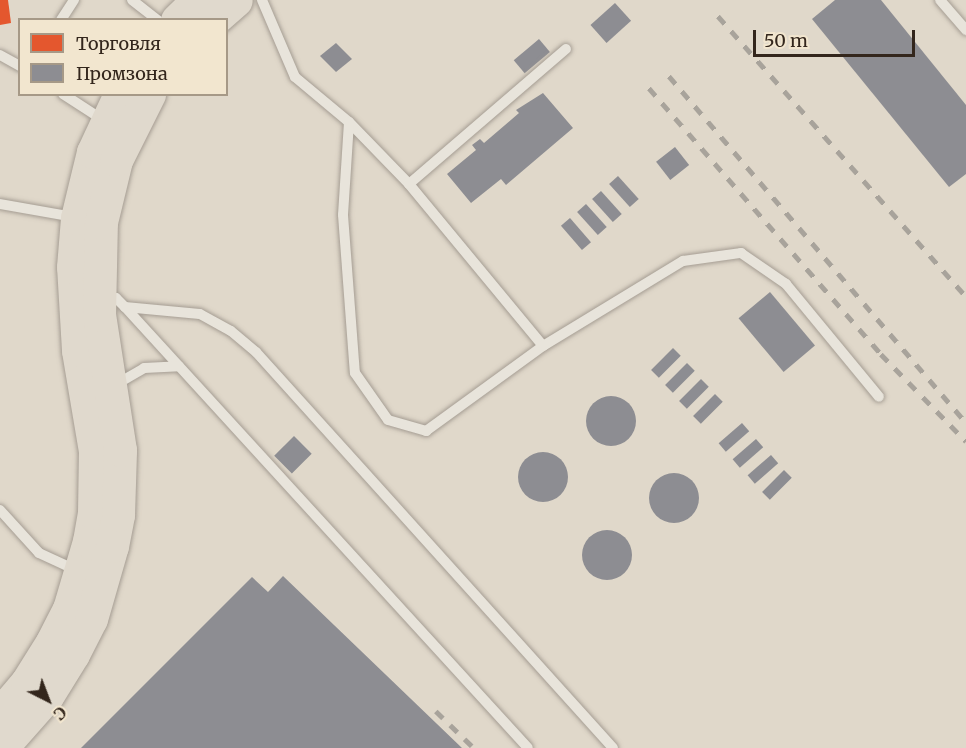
<!DOCTYPE html>
<meta charset="utf-8">
<style>
body{margin:0}
#map{position:relative;width:966px;height:748px;overflow:hidden;background:#e0d8ca;font-family:Merriweather,serif}
div>[style]{position:absolute}
.shops>*{inset:0;background:#e4572e}
.industry>*{inset:0;background:#8d8d92;transform-origin:0 0}
.round{border-radius:50%}
.roads{filter:drop-shadow(0 0 2px #a59d93) drop-shadow(0 0 2px #a59d93)}
.service>*{height:10px;margin:-5px;padding:0 5px;transform-origin:5px;border-radius:5px;background:#e8e4db}
.primary>*{height:33px;margin:-16.5px;padding:0 16.5px;transform-origin:16.5px;border-radius:16.5px;background:#e0d9cd}
.rail>*{height:4.5px;margin-top:-2.25px;transform-origin:0;background:repeating-linear-gradient(90deg,#a8a39b 0 10px,transparent 0 20px)}
span{translate:-50% -50%;white-space:nowrap;text-align:center;line-height:1.15;-webkit-text-stroke:6px #f2e6cf;paint-order:stroke}
.legend{position:absolute;left:18px;top:18px;width:210px;height:78px;box-sizing:border-box;background:#f2e6cf;border:2px solid #a69987;margin:0;padding:8px 10px;list-style:none;font-size:18px;color:#33261c}
.legend li{display:flex;align-items:center;gap:12px;height:30px}
.legend b{width:30px;border:2px solid #a69987}
.north{position:absolute;left:18px;top:670px;width:60px;height:60px;-webkit-text-stroke:4px #f2e6cf;paint-order:stroke;rotate:138deg;font-size:16px;font-weight:700;line-height:24px;text-align:center;color:#33261c}
.north::after{content:'';display:block;margin:auto;width:21px;height:27px;background:#33261c;clip-path:polygon(50% 0,100% 100%,50% 72%,0 100%)}
.scale{position:absolute;left:753px;top:30px;width:162px;height:27px;box-sizing:border-box;border:3px solid #33261c;border-top:0;padding-left:8px;font-size:18px;line-height:21px;white-space:nowrap;color:#33261c;-webkit-text-stroke:4px #f2e6cf;paint-order:stroke}
</style>
<div id="map">
<div class="shops">
<div style="clip-path:polygon(0 0,8px 0,11px 23px,0 25px)"></div>
</div>
<div class="industry">
<div style="clip-path:polygon(835px 0,881px 0,966px 105px,966px 174px,949px 187px,812px 19px)"></div>
<div style="left:615px;top:3px;width:24px;height:33px;rotate:48deg"></div>
<div style="left:539px;top:39px;width:17px;height:33px;rotate:50deg"></div>
<div style="clip-path:polygon(336px 43px,352px 59px,336px 72px,320px 56px)"></div>
<div style="clip-path:polygon(543px 93px,573px 128px,506px 185px,501px 179px,471px 203px,447px 174px,476px 150px,472px 145px,480px 139px,484px 143px,519px 113px,516px 110px)"></div>
<div style="left:675px;top:147px;width:23px;height:24px;rotate:52deg"></div>
<div style="left:618px;top:176px;width:31px;height:12px;rotate:48deg"></div>
<div style="left:601px;top:191px;width:31px;height:12px;rotate:48deg"></div>
<div style="left:586px;top:204px;width:31px;height:12px;rotate:48deg"></div>
<div style="left:570px;top:218px;width:32px;height:12px;rotate:49deg"></div>
<div style="left:770px;top:292px;width:70px;height:41px;rotate:50deg"></div>
<div style="left:673px;top:348px;width:11px;height:31px;rotate:45deg"></div>
<div style="left:687px;top:363px;width:11px;height:31px;rotate:45deg"></div>
<div style="left:701px;top:379px;width:11px;height:31px;rotate:45deg"></div>
<div style="left:715px;top:394px;width:11px;height:31px;rotate:45deg"></div>
<div class="round" style="left:586px;top:396px;width:50px;height:50px"></div>
<div style="left:742px;top:423px;width:11px;height:31px;rotate:49deg"></div>
<div style="left:294px;top:436px;width:25px;height:28px;rotate:45deg"></div>
<div style="left:756px;top:439px;width:11px;height:31px;rotate:49deg"></div>
<div class="round" style="left:518px;top:452px;width:50px;height:50px"></div>
<div style="left:771px;top:455px;width:11px;height:31px;rotate:49deg"></div>
<div style="left:784px;top:470px;width:11px;height:31px;rotate:45deg"></div>
<div class="round" style="left:649px;top:473px;width:50px;height:50px"></div>
<div class="round" style="left:582px;top:530px;width:50px;height:50px"></div>
<div style="clip-path:polygon(283px 576px,462px 748px,81px 748px,252px 577px,268px 592px)"></div>
</div>
<div class="roads">
<div class="service">
<div style="left:132px;top:0;width:33px;rotate:38deg"></div>
<div style="left:262px;top:0;width:84px;rotate:66.8deg"></div>
<div style="left:295px;top:77px;width:70px;rotate:39.8deg"></div>
<div style="left:349px;top:122px;width:86px;rotate:45.9deg"></div>
<div style="left:409px;top:184px;width:210px;rotate:50.4deg"></div>
<div style="left:940px;top:0;width:40px;rotate:49deg"></div>
<div style="left:61px;top:20px;width:24px;rotate:-57deg"></div>
<div style="left:0;top:55px;width:23px;rotate:29deg"></div>
<div style="left:63px;top:94px;width:48px;rotate:33deg"></div>
<div style="left:349px;top:122px;width:93px;rotate:93.7deg"></div>
<div style="left:343px;top:215px;width:158px;rotate:85.7deg"></div>
<div style="left:355px;top:373px;width:57px;rotate:54.9deg"></div>
<div style="left:388px;top:420px;width:40px;rotate:16deg"></div>
<div style="left:426px;top:431px;width:145px;rotate:-36deg"></div>
<div style="left:543px;top:346px;width:164px;rotate:-31.3deg"></div>
<div style="left:683px;top:261px;width:59px;rotate:-7.9deg"></div>
<div style="left:741px;top:253px;width:55px;rotate:34.6deg"></div>
<div style="left:786px;top:284px;width:146px;rotate:50.5deg"></div>
<div style="left:409px;top:184px;width:207px;rotate:-40.7deg"></div>
<div style="left:0;top:204px;width:75px;rotate:10deg"></div>
<div style="left:103px;top:299px;width:13px;rotate:-4deg"></div>
<div style="left:116px;top:298px;width:13px;rotate:45deg"></div>
<div style="left:125px;top:307px;width:597px;rotate:47.58deg"></div>
<div style="left:125px;top:307px;width:75px;rotate:5.3deg"></div>
<div style="left:200px;top:314px;width:35px;rotate:29deg"></div>
<div style="left:231px;top:331px;width:33px;rotate:40deg"></div>
<div style="left:256px;top:352px;width:533px;rotate:47.96deg"></div>
<div style="left:115px;top:385px;width:34px;rotate:-30deg"></div>
<div style="left:144px;top:368px;width:35px;rotate:-3deg"></div>
<div style="left:0;top:510px;width:58px;rotate:47.8deg"></div>
<div style="left:39px;top:553px;width:43px;rotate:24.8deg"></div>
</div>
<div class="primary">
<div style="left:177px;top:20px;width:29px;rotate:-44deg"></div>
<div style="left:213px;top:20px;width:30px;rotate:-41deg"></div>
<div style="left:0;top:714px;width:42px;rotate:-49.8deg"></div>
<div style="left:27px;top:682px;width:47px;rotate:-58deg"></div>
<div style="left:52px;top:642px;width:37px;rotate:-63deg"></div>
<div style="left:69px;top:609px;width:71px;rotate:-73.6deg"></div>
<div style="left:89px;top:541px;width:28px;rotate:-80deg"></div>
<div style="left:94px;top:513px;width:62px;rotate:-89.1deg"></div>
<div style="left:95px;top:451px;width:102px;rotate:-99.6deg"></div>
<div style="left:78px;top:350px;width:83px;rotate:-93.4deg"></div>
<div style="left:73px;top:267px;width:49px;rotate:-85.3deg"></div>
<div style="left:77px;top:218px;width:68px;rotate:-76.4deg"></div>
<div style="left:93px;top:152px;width:64px;rotate:-65deg"></div>
<div style="left:1px;top:748px;width:69px;rotate:-48.5deg"></div>
<div style="left:47px;top:696px;width:49px;rotate:-58.2deg"></div>
<div style="left:73px;top:654px;width:39px;rotate:-63deg"></div>
<div style="left:91px;top:619px;width:76px;rotate:-74deg"></div>
<div style="left:112px;top:546px;width:32px;rotate:-79deg"></div>
<div style="left:118px;top:515px;width:65px;rotate:-88.2deg"></div>
<div style="left:120px;top:450px;width:137px;rotate:-98.8deg"></div>
<div style="left:99px;top:315px;width:93px;rotate:-88.8deg"></div>
<div style="left:101px;top:222px;width:64px;rotate:-76.4deg"></div>
<div style="left:116px;top:160px;width:74px;rotate:-63.4deg"></div>
</div>
</div>
<div class="rail">
<div style="left:718px;top:16px;width:374px;rotate:48.5deg"></div>
<div style="left:669px;top:76px;width:457px;rotate:49.4deg"></div>
<div style="left:649px;top:88px;width:353px;rotate:48.9deg"></div>
<div style="left:881px;top:354px;width:122px;rotate:45.7deg"></div>
<div style="left:436px;top:711px;width:53px;rotate:44.2deg"></div>
</div>
<ul class="legend">
<li><b style="height:16px;background:#e4572e"></b>Торговля</li>
<li><b style="height:16px;background:#8d8d92"></b>Промзона</li>
</ul>
<div class="north">С</div>
<div class="scale">50 m</div>
</div>
